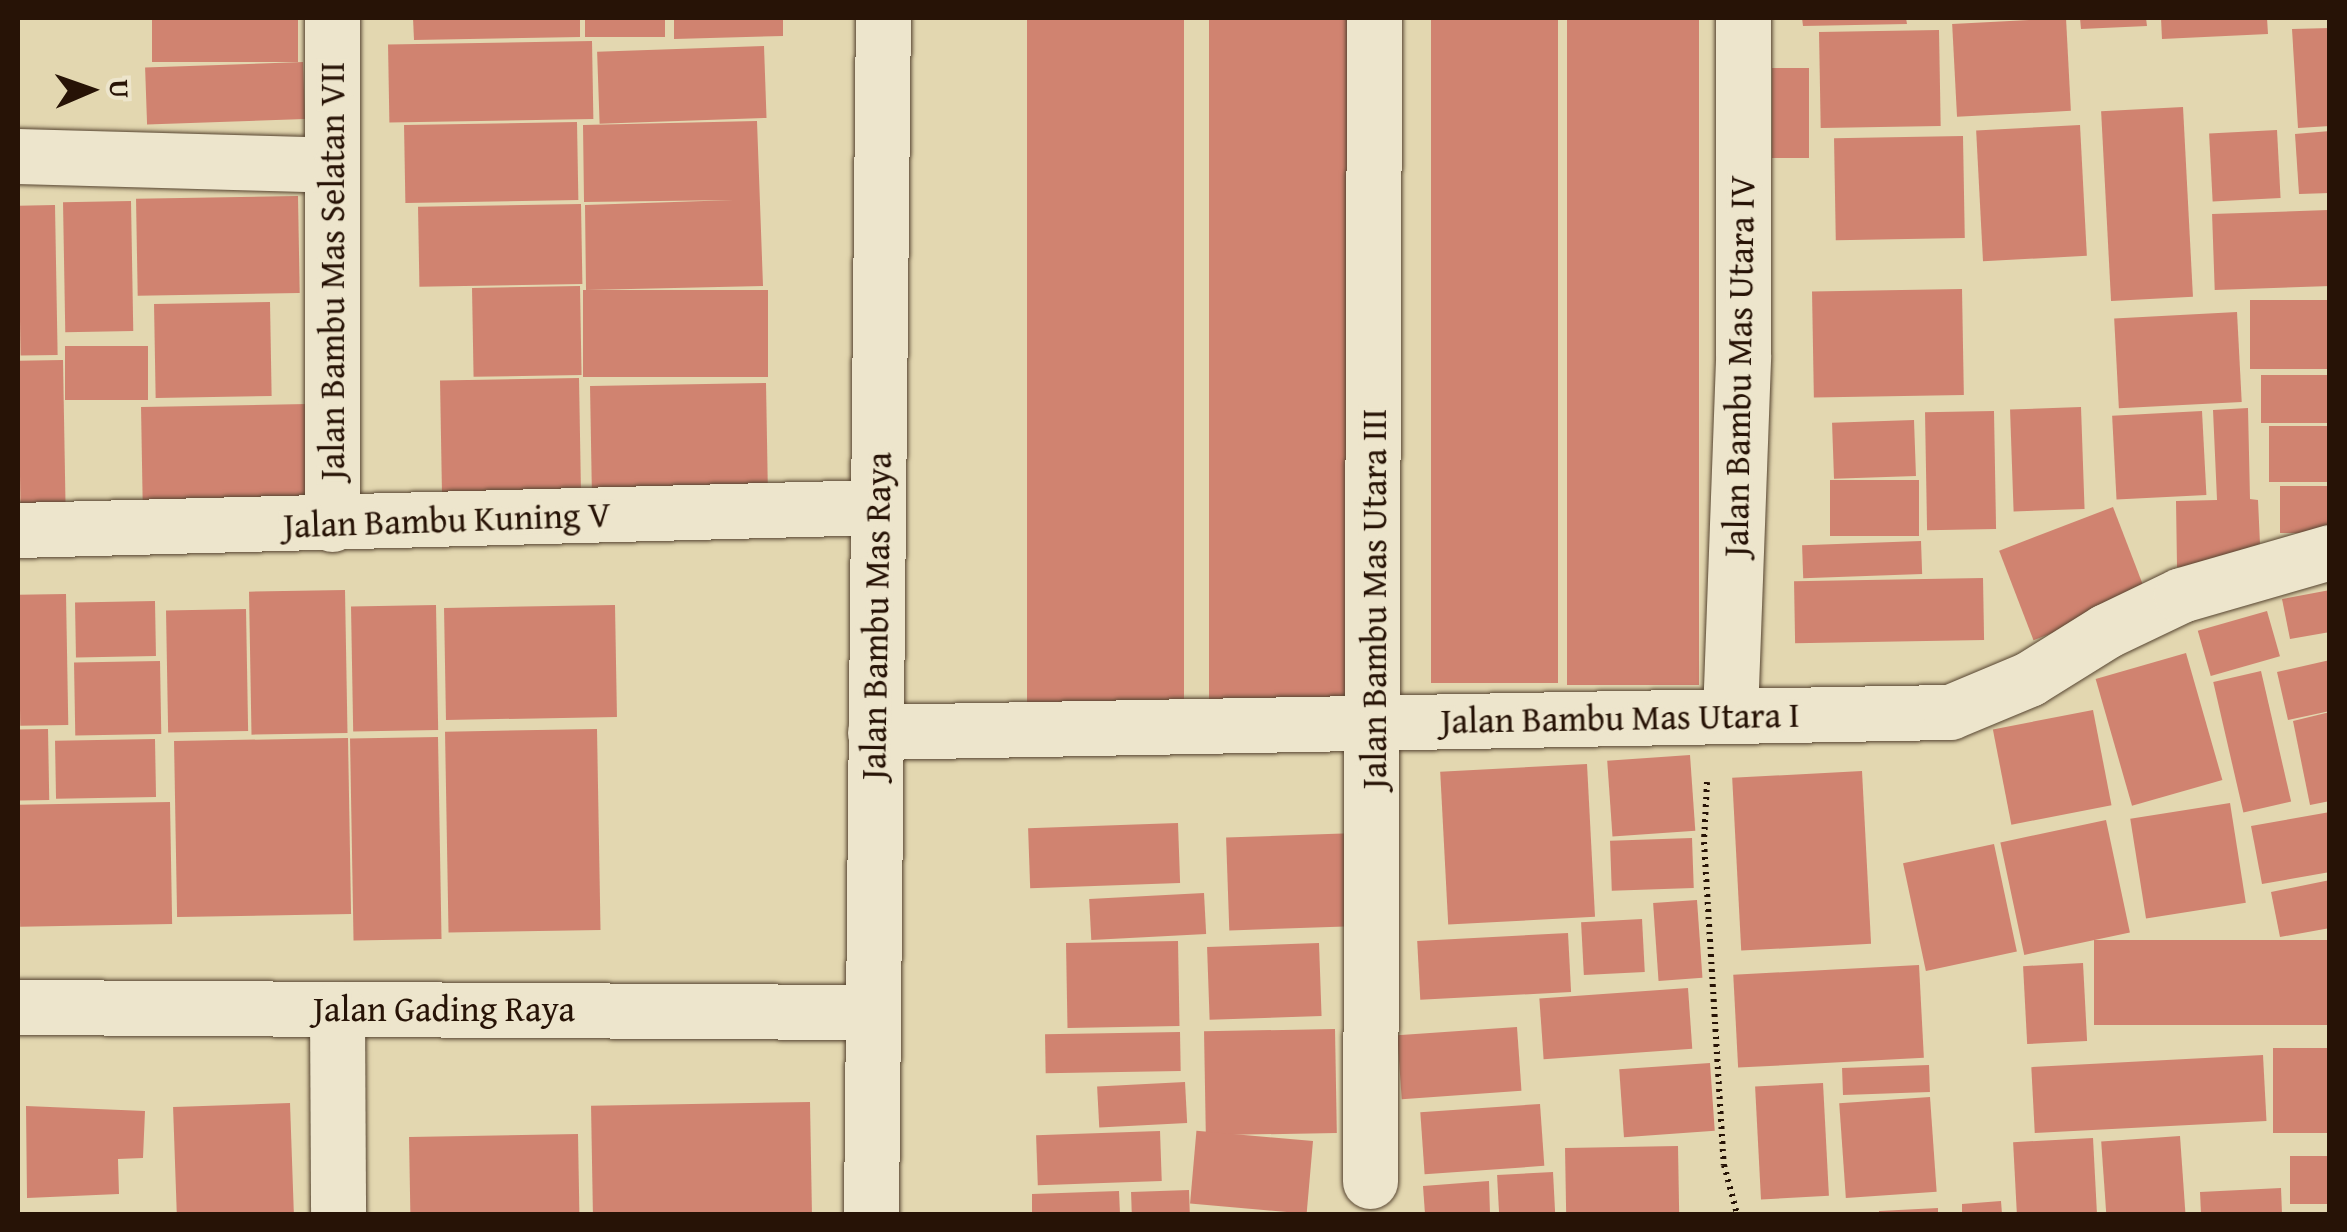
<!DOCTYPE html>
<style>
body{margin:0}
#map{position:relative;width:2347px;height:1232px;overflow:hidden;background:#e3d7b0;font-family:"Gentium Book Plus",serif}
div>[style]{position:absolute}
.building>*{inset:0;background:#d08370;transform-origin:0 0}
.path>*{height:6px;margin-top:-3px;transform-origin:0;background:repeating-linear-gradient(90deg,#271306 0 2.5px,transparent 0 7.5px)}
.roads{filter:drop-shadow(0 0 2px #564430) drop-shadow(0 0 2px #564430)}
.street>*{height:55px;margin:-27.5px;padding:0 27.5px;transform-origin:27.5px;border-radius:27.5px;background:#ede5cc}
span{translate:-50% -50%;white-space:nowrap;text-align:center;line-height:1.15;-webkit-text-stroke:9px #ede5cc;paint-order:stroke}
.street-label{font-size:35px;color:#271306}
.frame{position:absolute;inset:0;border:20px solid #271306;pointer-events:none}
.north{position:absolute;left:40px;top:40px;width:100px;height:100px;-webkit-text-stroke:8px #ede5cc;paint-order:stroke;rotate:88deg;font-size:28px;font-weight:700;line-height:40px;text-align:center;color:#271306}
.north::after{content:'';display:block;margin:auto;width:35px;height:45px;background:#271306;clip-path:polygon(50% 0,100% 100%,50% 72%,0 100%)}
</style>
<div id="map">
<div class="building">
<div style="left:152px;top:18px;width:146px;height:44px"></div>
<div style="clip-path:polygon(413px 18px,580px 18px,580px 37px,414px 40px)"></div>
<div style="left:585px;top:18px;width:80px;height:19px"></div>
<div style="clip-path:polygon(674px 18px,783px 18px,783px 36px,674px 39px)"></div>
<div style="left:1027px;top:18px;width:157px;height:690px"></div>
<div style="left:1209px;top:18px;width:146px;height:691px"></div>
<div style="left:1431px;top:18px;width:127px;height:665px"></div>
<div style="left:1567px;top:18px;width:132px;height:667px"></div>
<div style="clip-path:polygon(1802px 18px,1906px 18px,1907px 24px,1803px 26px)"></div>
<div style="left:2066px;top:18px;width:93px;height:114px;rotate:87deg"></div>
<div style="clip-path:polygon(2080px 18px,2146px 18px,2147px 26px,2081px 29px)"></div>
<div style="clip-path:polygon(2161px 18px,2267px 18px,2268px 34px,2162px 39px)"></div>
<div style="clip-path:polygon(2330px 28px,2330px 126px,2298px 128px,2292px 29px)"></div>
<div style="left:1939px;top:30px;width:96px;height:120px;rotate:89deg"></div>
<div style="left:592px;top:41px;width:78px;height:204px;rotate:89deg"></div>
<div style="left:764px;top:46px;width:72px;height:167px;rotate:88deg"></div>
<div style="left:303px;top:62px;width:57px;height:158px;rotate:88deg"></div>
<div style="left:1772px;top:68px;width:37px;height:90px"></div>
<div style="left:2183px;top:107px;width:190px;height:82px;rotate:87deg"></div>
<div style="clip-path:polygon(757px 121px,763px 286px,586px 290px,585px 205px,734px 200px,584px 202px,583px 125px)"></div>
<div style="left:577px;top:122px;width:78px;height:173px;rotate:89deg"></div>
<div style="left:2080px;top:125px;width:131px;height:104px;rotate:87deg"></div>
<div style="left:2277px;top:130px;width:68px;height:68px;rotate:87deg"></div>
<div style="clip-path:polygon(2330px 131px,2330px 193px,2299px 194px,2295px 134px)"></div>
<div style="left:1963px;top:136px;width:102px;height:129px;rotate:89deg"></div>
<div style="left:298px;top:196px;width:97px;height:162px;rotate:89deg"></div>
<div style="left:131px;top:201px;width:130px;height:68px;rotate:89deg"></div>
<div style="left:581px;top:204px;width:80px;height:163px;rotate:89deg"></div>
<div style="left:55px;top:205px;width:150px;height:37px;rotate:89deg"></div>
<div style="left:2328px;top:210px;width:76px;height:116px;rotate:88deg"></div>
<div style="left:580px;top:286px;width:89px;height:108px;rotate:89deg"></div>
<div style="left:1962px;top:289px;width:106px;height:150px;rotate:89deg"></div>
<div style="left:768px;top:290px;width:87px;height:185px;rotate:90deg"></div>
<div style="left:2330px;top:300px;width:69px;height:80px;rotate:90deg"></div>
<div style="left:270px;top:302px;width:94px;height:116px;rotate:89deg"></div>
<div style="left:2237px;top:312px;width:90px;height:123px;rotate:87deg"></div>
<div style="left:148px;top:346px;width:54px;height:83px;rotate:90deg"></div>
<div style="left:63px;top:360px;width:165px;height:45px;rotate:89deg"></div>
<div style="left:2330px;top:375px;width:48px;height:69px;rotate:90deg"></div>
<div style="left:579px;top:378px;width:127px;height:139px;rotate:89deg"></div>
<div style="left:766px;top:383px;width:106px;height:176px;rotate:89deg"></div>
<div style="left:307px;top:404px;width:101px;height:166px;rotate:89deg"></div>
<div style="left:2081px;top:407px;width:102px;height:71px;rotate:88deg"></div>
<div style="clip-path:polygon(2248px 408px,2250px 499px,2258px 500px,2261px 566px,2177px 567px,2176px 501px,2217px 500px,2213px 410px)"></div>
<div style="left:1994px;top:411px;width:118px;height:69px;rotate:89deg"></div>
<div style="left:2202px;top:411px;width:84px;height:90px;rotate:87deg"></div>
<div style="left:1914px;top:420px;width:56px;height:82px;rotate:88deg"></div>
<div style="left:2330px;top:426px;width:56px;height:61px;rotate:90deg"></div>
<div style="left:1919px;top:480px;width:56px;height:89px;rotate:90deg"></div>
<div style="left:2330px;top:486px;width:47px;height:50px;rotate:90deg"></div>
<div style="left:2113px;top:507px;width:96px;height:122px;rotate:69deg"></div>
<div style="left:1921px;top:541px;width:33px;height:119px;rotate:88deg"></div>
<div style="left:1983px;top:578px;width:62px;height:189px;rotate:89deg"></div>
<div style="left:345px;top:590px;width:143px;height:96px;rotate:89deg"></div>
<div style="clip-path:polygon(2330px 590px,2330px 632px,2290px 639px,2282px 599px)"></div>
<div style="left:66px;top:594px;width:131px;height:48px;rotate:89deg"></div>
<div style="left:155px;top:601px;width:55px;height:80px;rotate:89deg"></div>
<div style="left:436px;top:605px;width:125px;height:85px;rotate:89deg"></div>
<div style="left:615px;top:605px;width:112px;height:171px;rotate:89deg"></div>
<div style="left:246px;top:609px;width:122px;height:80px;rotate:89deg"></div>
<div style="left:2267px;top:611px;width:47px;height:72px;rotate:74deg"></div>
<div style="left:2186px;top:653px;width:132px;height:94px;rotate:74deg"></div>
<div style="clip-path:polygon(2330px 660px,2330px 711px,2288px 720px,2277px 672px)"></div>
<div style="left:160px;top:661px;width:73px;height:86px;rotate:89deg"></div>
<div style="left:2261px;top:671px;width:134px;height:49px;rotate:77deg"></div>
<div style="left:2093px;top:710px;width:97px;height:102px;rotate:79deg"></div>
<div style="clip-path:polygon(2330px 712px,2330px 801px,2310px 805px,2293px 721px)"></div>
<div style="left:48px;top:729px;width:71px;height:30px;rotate:89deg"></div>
<div style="left:597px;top:729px;width:201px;height:152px;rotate:89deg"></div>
<div style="left:438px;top:737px;width:202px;height:88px;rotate:89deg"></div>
<div style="left:348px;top:738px;width:176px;height:174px;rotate:89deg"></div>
<div style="left:155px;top:739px;width:58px;height:100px;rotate:89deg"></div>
<div style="left:1690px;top:755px;width:76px;height:83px;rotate:86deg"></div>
<div style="left:1587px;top:764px;width:153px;height:147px;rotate:87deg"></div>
<div style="left:1862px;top:771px;width:173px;height:130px;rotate:87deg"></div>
<div style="left:170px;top:802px;width:122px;height:152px;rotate:89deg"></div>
<div style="left:2230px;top:803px;width:101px;height:101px;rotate:81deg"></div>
<div style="clip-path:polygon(2330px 812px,2330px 872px,2262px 884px,2251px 826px)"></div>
<div style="left:2106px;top:820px;width:115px;height:108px;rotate:78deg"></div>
<div style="left:1178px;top:823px;width:60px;height:150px;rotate:88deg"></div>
<div style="left:1357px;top:833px;width:93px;height:131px;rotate:88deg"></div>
<div style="left:1692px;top:838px;width:50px;height:82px;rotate:88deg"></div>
<div style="left:1994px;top:844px;width:110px;height:93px;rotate:78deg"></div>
<div style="clip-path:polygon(2330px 880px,2330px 928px,2280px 937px,2271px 892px)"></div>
<div style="left:1204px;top:893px;width:41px;height:115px;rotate:87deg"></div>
<div style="left:1697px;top:900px;width:78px;height:44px;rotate:86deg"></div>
<div style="left:1642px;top:919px;width:53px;height:61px;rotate:87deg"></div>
<div style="left:1568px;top:933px;width:59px;height:151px;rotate:87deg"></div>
<div style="left:2330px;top:940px;width:85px;height:236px;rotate:90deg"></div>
<div style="left:1178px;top:941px;width:85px;height:112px;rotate:89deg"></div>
<div style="left:1319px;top:943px;width:73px;height:112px;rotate:88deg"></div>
<div style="left:2083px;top:963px;width:78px;height:60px;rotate:87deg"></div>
<div style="left:1919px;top:965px;width:93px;height:186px;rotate:87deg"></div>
<div style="left:1688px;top:988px;width:61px;height:149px;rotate:86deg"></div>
<div style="left:1517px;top:1027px;width:64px;height:120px;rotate:86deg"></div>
<div style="left:1335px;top:1029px;width:104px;height:131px;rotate:89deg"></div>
<div style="left:1180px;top:1032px;width:39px;height:135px;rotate:89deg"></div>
<div style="left:2330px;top:1048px;width:85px;height:57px;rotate:90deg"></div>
<div style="left:2263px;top:1055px;width:66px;height:232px;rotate:87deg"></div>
<div style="left:1710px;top:1063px;width:68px;height:91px;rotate:86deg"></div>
<div style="left:1929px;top:1065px;width:27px;height:87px;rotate:88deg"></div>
<div style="left:1185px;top:1082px;width:41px;height:88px;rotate:87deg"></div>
<div style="left:1823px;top:1083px;width:113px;height:68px;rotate:87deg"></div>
<div style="left:1930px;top:1097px;width:95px;height:91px;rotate:86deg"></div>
<div style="left:810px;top:1102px;width:112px;height:219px;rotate:89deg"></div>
<div style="left:290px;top:1103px;width:111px;height:117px;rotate:88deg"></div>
<div style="left:1540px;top:1104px;width:62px;height:120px;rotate:86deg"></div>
<div style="clip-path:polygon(26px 1106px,145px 1111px,143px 1158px,118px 1159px,119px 1194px,27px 1198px)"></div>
<div style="left:1160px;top:1131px;width:50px;height:124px;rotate:88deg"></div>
<div style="left:578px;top:1134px;width:80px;height:169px;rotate:89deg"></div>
<div style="left:2180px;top:1136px;width:78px;height:79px;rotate:86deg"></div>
<div style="left:2093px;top:1138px;width:76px;height:80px;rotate:87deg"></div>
<div style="left:1313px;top:1141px;width:73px;height:117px;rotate:95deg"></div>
<div style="left:1678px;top:1146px;width:68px;height:113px;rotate:89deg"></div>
<div style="left:2330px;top:1156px;width:48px;height:40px;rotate:90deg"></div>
<div style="left:1553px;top:1172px;width:42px;height:56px;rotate:87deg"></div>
<div style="clip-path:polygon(1489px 1181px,1490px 1214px,1425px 1214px,1423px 1186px)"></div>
<div style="clip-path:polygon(2281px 1188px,2282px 1214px,2201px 1214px,2200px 1192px)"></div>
<div style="left:1189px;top:1190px;width:24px;height:58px;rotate:88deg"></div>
<div style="clip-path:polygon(1119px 1191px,1120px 1214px,1032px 1214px,1032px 1194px)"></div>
<div style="clip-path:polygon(2001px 1201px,2002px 1214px,1962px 1214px,1962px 1204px)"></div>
<div style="clip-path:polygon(1938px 1208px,1938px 1214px,1879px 1214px,1879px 1211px)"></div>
</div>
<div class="path">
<div style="left:1707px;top:782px;width:60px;rotate:92.9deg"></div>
<div style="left:1704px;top:842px;width:324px;rotate:86.5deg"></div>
<div style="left:1724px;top:1165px;width:51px;rotate:75.1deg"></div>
</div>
<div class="roads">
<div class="street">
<div style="left:18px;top:156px;width:314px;rotate:1.6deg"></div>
<div style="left:332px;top:524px;width:506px;rotate:-90deg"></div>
<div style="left:18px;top:530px;width:859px;rotate:-1.53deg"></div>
<div style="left:1730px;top:715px;width:360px;rotate:-87.9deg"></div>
<div style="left:1743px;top:355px;width:337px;rotate:-90deg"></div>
<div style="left:875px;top:732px;width:1075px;rotate:-1.07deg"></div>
<div style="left:1950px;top:712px;width:86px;rotate:-22.7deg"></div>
<div style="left:2029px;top:679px;width:91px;rotate:-31.9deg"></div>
<div style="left:2106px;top:631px;width:83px;rotate:-25.6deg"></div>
<div style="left:2181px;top:595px;width:155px;rotate:-16.1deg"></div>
<div style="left:18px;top:1007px;width:853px;rotate:0.34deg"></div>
<div style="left:337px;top:1009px;width:205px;rotate:89.7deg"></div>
<div style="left:1370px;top:1181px;width:1163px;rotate:-89.8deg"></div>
<div style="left:871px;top:1214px;width:1196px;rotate:-89.43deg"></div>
</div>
</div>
<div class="street-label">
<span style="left:332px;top:271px;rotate:-90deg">Jalan Bambu Mas Selatan VII</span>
<span style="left:1739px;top:366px;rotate:-89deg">Jalan Bambu Mas Utara IV</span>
<span style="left:447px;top:520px;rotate:-2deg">Jalan Bambu Kuning V</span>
<span style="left:1374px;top:599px;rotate:-90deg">Jalan Bambu Mas Utara III</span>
<span style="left:876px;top:616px;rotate:-89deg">Jalan Bambu Mas Raya</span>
<span style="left:1620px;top:718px;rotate:-1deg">Jalan Bambu Mas Utara I</span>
<span style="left:444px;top:1009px">Jalan Gading Raya</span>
</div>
<div class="frame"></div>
<div class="north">U</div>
</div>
